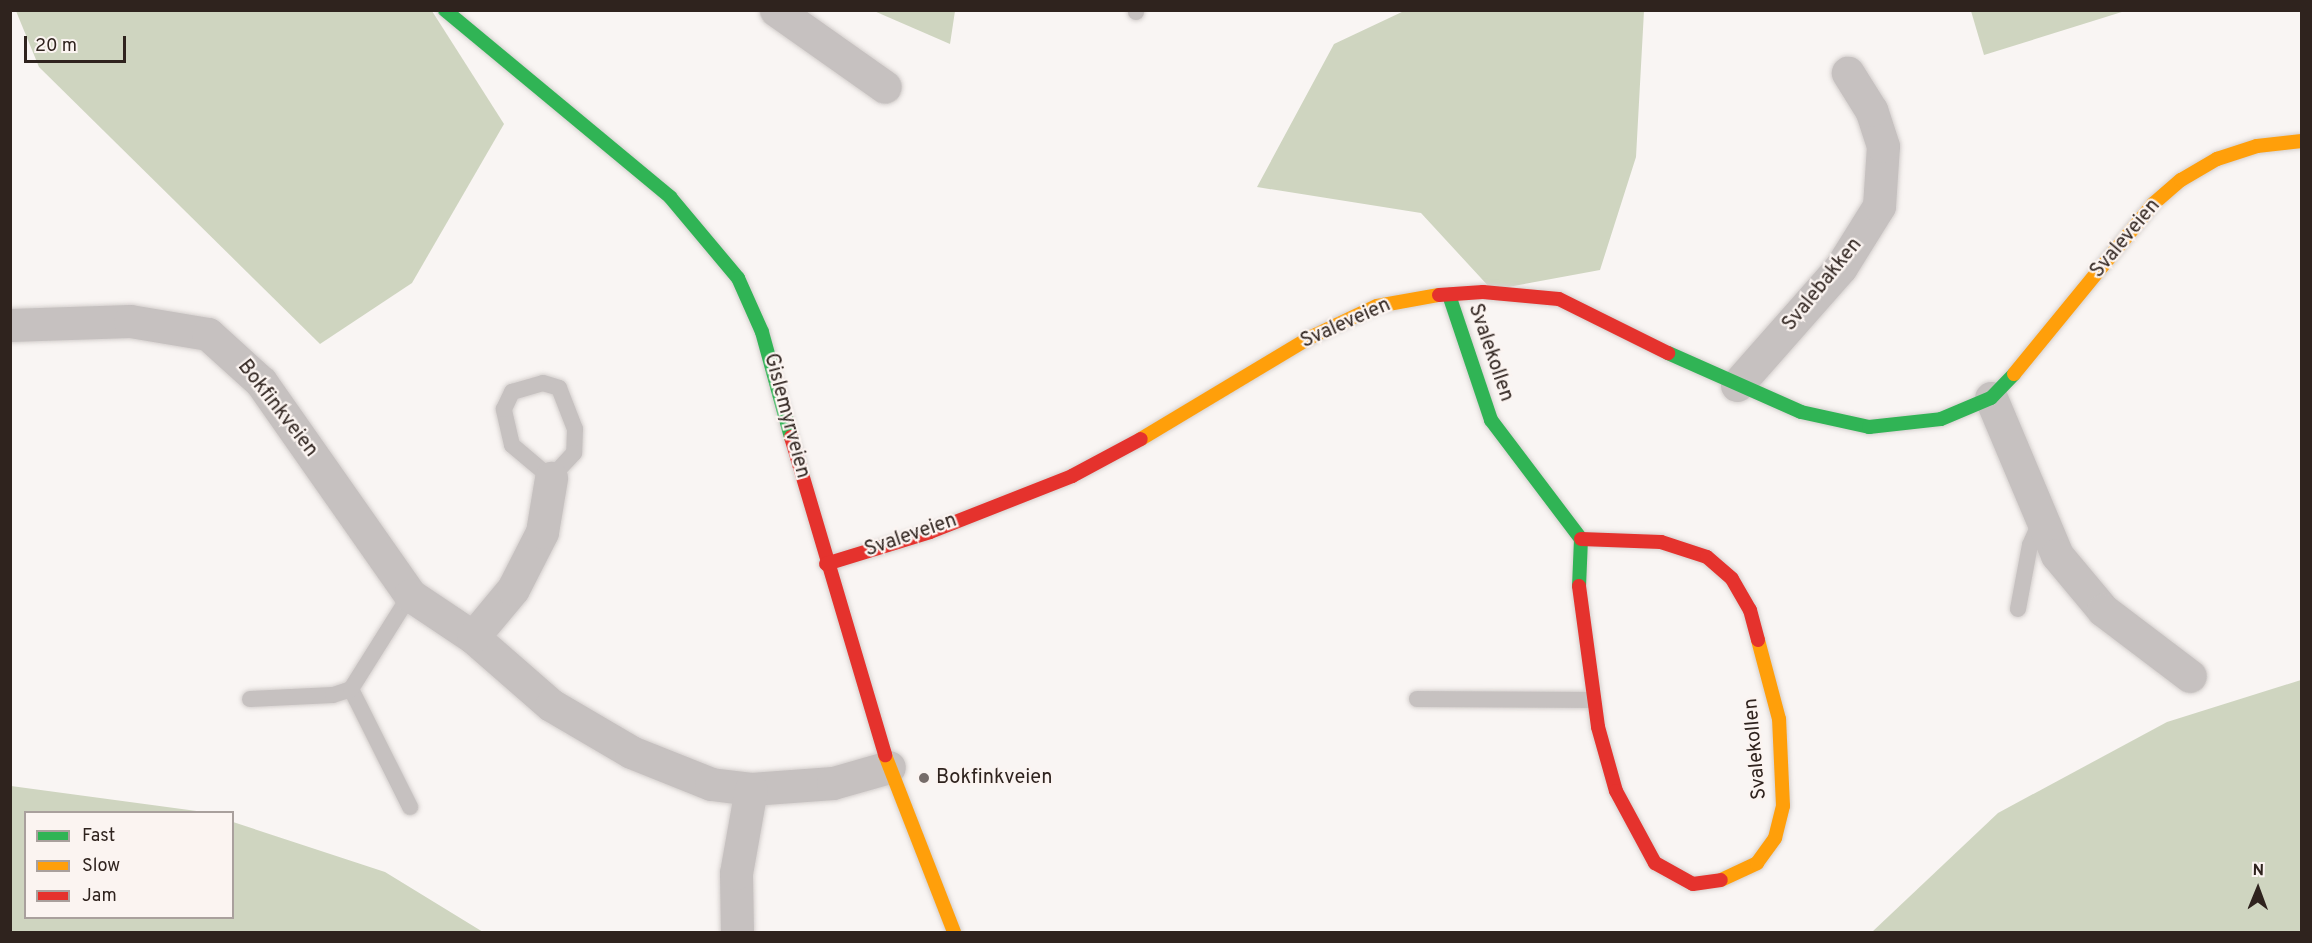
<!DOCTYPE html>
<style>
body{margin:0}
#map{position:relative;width:2312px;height:943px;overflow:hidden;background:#f9f5f3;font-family:Overpass,sans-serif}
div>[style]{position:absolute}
.forest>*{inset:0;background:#cfd5c0}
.roads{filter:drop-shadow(0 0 2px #d4cfcd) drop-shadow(0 0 2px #d4cfcd)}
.lane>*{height:16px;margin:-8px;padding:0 8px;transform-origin:8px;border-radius:8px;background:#c6c1c0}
.street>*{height:33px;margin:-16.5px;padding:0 16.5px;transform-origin:16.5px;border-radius:16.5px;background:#c6c1c0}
.fast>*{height:14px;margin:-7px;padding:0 7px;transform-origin:7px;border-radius:7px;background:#30b455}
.slow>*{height:14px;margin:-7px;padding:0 7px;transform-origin:7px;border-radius:7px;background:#ff9f0a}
.jam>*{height:14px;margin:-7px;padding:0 7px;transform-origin:7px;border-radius:7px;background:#e5322d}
.dots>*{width:16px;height:16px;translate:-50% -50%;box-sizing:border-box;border:3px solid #fbf4f1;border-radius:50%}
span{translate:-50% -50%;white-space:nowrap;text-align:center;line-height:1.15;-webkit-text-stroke:4.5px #fbf4f1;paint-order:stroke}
.street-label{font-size:20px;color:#2f231e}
.poi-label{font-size:20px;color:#2f231e}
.left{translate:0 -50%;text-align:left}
.frame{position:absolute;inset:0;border:12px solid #2f231e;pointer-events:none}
.legend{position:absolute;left:24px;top:811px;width:210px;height:108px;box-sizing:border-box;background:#fbf4f1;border:2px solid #a9a09d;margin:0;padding:8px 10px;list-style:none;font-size:18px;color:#2f231e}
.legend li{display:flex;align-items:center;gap:12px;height:30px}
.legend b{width:30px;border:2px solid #a9a09d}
.north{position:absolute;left:2228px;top:859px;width:60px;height:60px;-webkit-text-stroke:4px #fbf4f1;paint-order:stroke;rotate:1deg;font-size:16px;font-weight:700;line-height:24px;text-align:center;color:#2f231e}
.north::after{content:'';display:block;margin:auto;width:21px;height:27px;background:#2f231e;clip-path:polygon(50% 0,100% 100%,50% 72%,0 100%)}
.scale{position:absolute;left:24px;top:36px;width:102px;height:27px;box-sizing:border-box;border:3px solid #2f231e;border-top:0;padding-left:8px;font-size:18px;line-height:21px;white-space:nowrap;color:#2f231e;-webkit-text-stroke:4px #fbf4f1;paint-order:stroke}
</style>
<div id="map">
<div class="forest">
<div style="clip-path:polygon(16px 11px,432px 11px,504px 124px,412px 283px,320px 344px,39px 67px)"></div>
<div style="clip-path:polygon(874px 11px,955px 11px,950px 44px)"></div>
<div style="clip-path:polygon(1404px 11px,1644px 11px,1636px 157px,1600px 270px,1492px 290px,1421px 213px,1257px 187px,1334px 44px)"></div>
<div style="clip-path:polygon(1971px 11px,1971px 10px,2125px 11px,1984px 55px)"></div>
<div style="clip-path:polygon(2301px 680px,2301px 932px,1872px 932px,1998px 813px,2167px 722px)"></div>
<div style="clip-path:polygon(11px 786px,204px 812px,26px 812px,26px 918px,232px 918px,233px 822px,385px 872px,483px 932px,11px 932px)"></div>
</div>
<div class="roads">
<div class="lane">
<div style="left:1136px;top:10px;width:2px;rotate:90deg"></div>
<div style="left:543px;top:383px;width:17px;rotate:17deg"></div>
<div style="left:559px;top:388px;width:44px;rotate:68.7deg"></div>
<div style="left:575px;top:429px;width:24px;rotate:92deg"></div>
<div style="left:574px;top:453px;width:34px;rotate:133deg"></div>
<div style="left:551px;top:478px;width:51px;rotate:-139.8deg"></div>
<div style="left:512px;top:445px;width:37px;rotate:-103deg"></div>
<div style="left:504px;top:409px;width:19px;rotate:-65deg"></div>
<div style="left:512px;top:392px;width:32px;rotate:-16deg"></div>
<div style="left:2018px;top:609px;width:65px;rotate:-79.4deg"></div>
<div style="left:2030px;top:545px;width:24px;rotate:-66deg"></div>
<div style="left:351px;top:689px;width:132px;rotate:63.4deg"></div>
<div style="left:250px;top:699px;width:83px;rotate:-2.8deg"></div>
<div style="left:333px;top:695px;width:19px;rotate:-18deg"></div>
<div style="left:351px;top:689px;width:111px;rotate:-57.9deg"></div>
<div style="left:1417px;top:699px;width:176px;rotate:0.3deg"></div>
</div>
<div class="street">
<div style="left:776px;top:10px;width:133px;rotate:35.2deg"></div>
<div style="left:10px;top:325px;width:120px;rotate:-1.9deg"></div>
<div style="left:130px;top:321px;width:79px;rotate:9.5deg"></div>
<div style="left:208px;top:334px;width:72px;rotate:42.2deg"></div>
<div style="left:261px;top:382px;width:260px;rotate:55deg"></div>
<div style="left:410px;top:595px;width:76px;rotate:33.7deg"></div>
<div style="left:473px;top:637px;width:103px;rotate:41.1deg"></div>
<div style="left:551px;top:705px;width:93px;rotate:30.4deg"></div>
<div style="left:631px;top:752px;width:86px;rotate:21.8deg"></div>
<div style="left:711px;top:784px;width:40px;rotate:7.1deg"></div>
<div style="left:751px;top:789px;width:82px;rotate:-4.2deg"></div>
<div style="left:833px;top:783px;width:58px;rotate:-15.9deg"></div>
<div style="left:1737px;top:385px;width:157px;rotate:-48.6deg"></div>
<div style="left:1841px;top:267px;width:72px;rotate:-58.1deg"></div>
<div style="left:1879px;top:206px;width:60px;rotate:-86.2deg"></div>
<div style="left:1883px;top:146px;width:38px;rotate:-108deg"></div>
<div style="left:1871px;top:110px;width:44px;rotate:-121.9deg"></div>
<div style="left:1991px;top:398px;width:170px;rotate:67.2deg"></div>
<div style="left:2057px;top:555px;width:72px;rotate:50.1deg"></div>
<div style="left:2103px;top:610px;width:109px;rotate:37.2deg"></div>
<div style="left:473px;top:637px;width:62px;rotate:-50.2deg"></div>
<div style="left:513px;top:589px;width:64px;rotate:-63deg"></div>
<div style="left:542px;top:532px;width:55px;rotate:-80.5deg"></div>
<div style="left:737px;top:932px;width:59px;rotate:-91deg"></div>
<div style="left:736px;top:873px;width:85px;rotate:-79.9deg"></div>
</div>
<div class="fast">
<div style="left:445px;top:10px;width:293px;rotate:39.7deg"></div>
<div style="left:670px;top:197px;width:106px;rotate:50deg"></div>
<div style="left:738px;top:278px;width:59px;rotate:66deg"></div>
<div style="left:762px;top:332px;width:109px;rotate:74.6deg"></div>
<div style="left:1449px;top:295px;width:132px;rotate:71.4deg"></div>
<div style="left:1491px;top:420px;width:149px;rotate:52.9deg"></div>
<div style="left:1581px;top:539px;width:47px;rotate:92.4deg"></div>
<div style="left:1668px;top:353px;width:145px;rotate:23.9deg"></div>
<div style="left:1801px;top:412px;width:70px;rotate:12.4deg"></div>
<div style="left:1869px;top:427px;width:72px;rotate:-6.3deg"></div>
<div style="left:1941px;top:419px;width:54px;rotate:-22.8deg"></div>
<div style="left:1991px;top:398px;width:33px;rotate:-46deg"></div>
</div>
<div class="slow">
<div style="left:2014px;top:374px;width:220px;rotate:-50.7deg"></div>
<div style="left:2153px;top:204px;width:37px;rotate:-41deg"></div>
<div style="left:2181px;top:180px;width:42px;rotate:-30.3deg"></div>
<div style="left:2217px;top:159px;width:42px;rotate:-18deg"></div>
<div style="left:2257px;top:146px;width:45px;rotate:-6.3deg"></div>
<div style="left:1141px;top:439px;width:198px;rotate:-31deg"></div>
<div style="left:1311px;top:337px;width:73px;rotate:-25.2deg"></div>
<div style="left:1377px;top:306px;width:63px;rotate:-10.1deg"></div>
<div style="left:885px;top:755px;width:190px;rotate:68.7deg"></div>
<div style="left:1721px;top:880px;width:40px;rotate:-25deg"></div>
<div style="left:1757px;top:863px;width:31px;rotate:-54deg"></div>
<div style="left:1775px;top:838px;width:33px;rotate:-76deg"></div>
<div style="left:1783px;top:806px;width:87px;rotate:-92.6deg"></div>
<div style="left:1779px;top:719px;width:82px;rotate:-104.9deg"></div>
</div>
<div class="jam">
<div style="left:1439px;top:295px;width:44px;rotate:-3.9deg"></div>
<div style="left:1483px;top:292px;width:76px;rotate:5.3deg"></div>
<div style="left:1559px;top:299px;width:122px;rotate:26.4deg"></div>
<div style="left:791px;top:437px;width:332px;rotate:73.5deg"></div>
<div style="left:1581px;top:539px;width:80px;rotate:2.1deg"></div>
<div style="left:1661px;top:542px;width:48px;rotate:18.1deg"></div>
<div style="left:1707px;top:557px;width:33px;rotate:41deg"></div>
<div style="left:1732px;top:579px;width:36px;rotate:60deg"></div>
<div style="left:1750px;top:610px;width:31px;rotate:75deg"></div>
<div style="left:826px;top:564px;width:109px;rotate:-17.1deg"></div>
<div style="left:930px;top:532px;width:153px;rotate:-21.5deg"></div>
<div style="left:1072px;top:476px;width:78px;rotate:-28.2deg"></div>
<div style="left:1579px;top:586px;width:142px;rotate:82.3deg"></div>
<div style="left:1598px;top:727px;width:66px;rotate:74.3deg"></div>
<div style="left:1616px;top:791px;width:82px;rotate:61.6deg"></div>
<div style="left:1655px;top:863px;width:43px;rotate:28.9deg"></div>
<div style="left:1693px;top:884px;width:28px;rotate:-8deg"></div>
</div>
</div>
<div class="dots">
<div style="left:924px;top:778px;background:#766c69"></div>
</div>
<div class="street-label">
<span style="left:2126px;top:239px;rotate:-50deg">Svaleveien</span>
<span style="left:1823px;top:285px;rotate:-51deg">Svalebakken</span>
<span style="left:1346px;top:324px;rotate:-24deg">Svaleveien</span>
<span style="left:1490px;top:353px;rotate:71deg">Svalekollen</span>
<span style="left:277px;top:409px;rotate:52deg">Bokfinkveien</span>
<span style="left:786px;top:416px;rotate:75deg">Gislemyrveien</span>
<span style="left:911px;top:536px;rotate:-19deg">Svaleveien</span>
<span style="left:1756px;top:749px;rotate:-95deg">Svalekollen</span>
</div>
<div class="poi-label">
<span class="left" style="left:936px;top:778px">Bokfinkveien</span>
</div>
<div class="frame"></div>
<ul class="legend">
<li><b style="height:8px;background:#30b455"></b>Fast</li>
<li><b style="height:8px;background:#ff9f0a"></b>Slow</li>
<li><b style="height:8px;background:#e5322d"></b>Jam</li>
</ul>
<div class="north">N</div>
<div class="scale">20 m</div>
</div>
